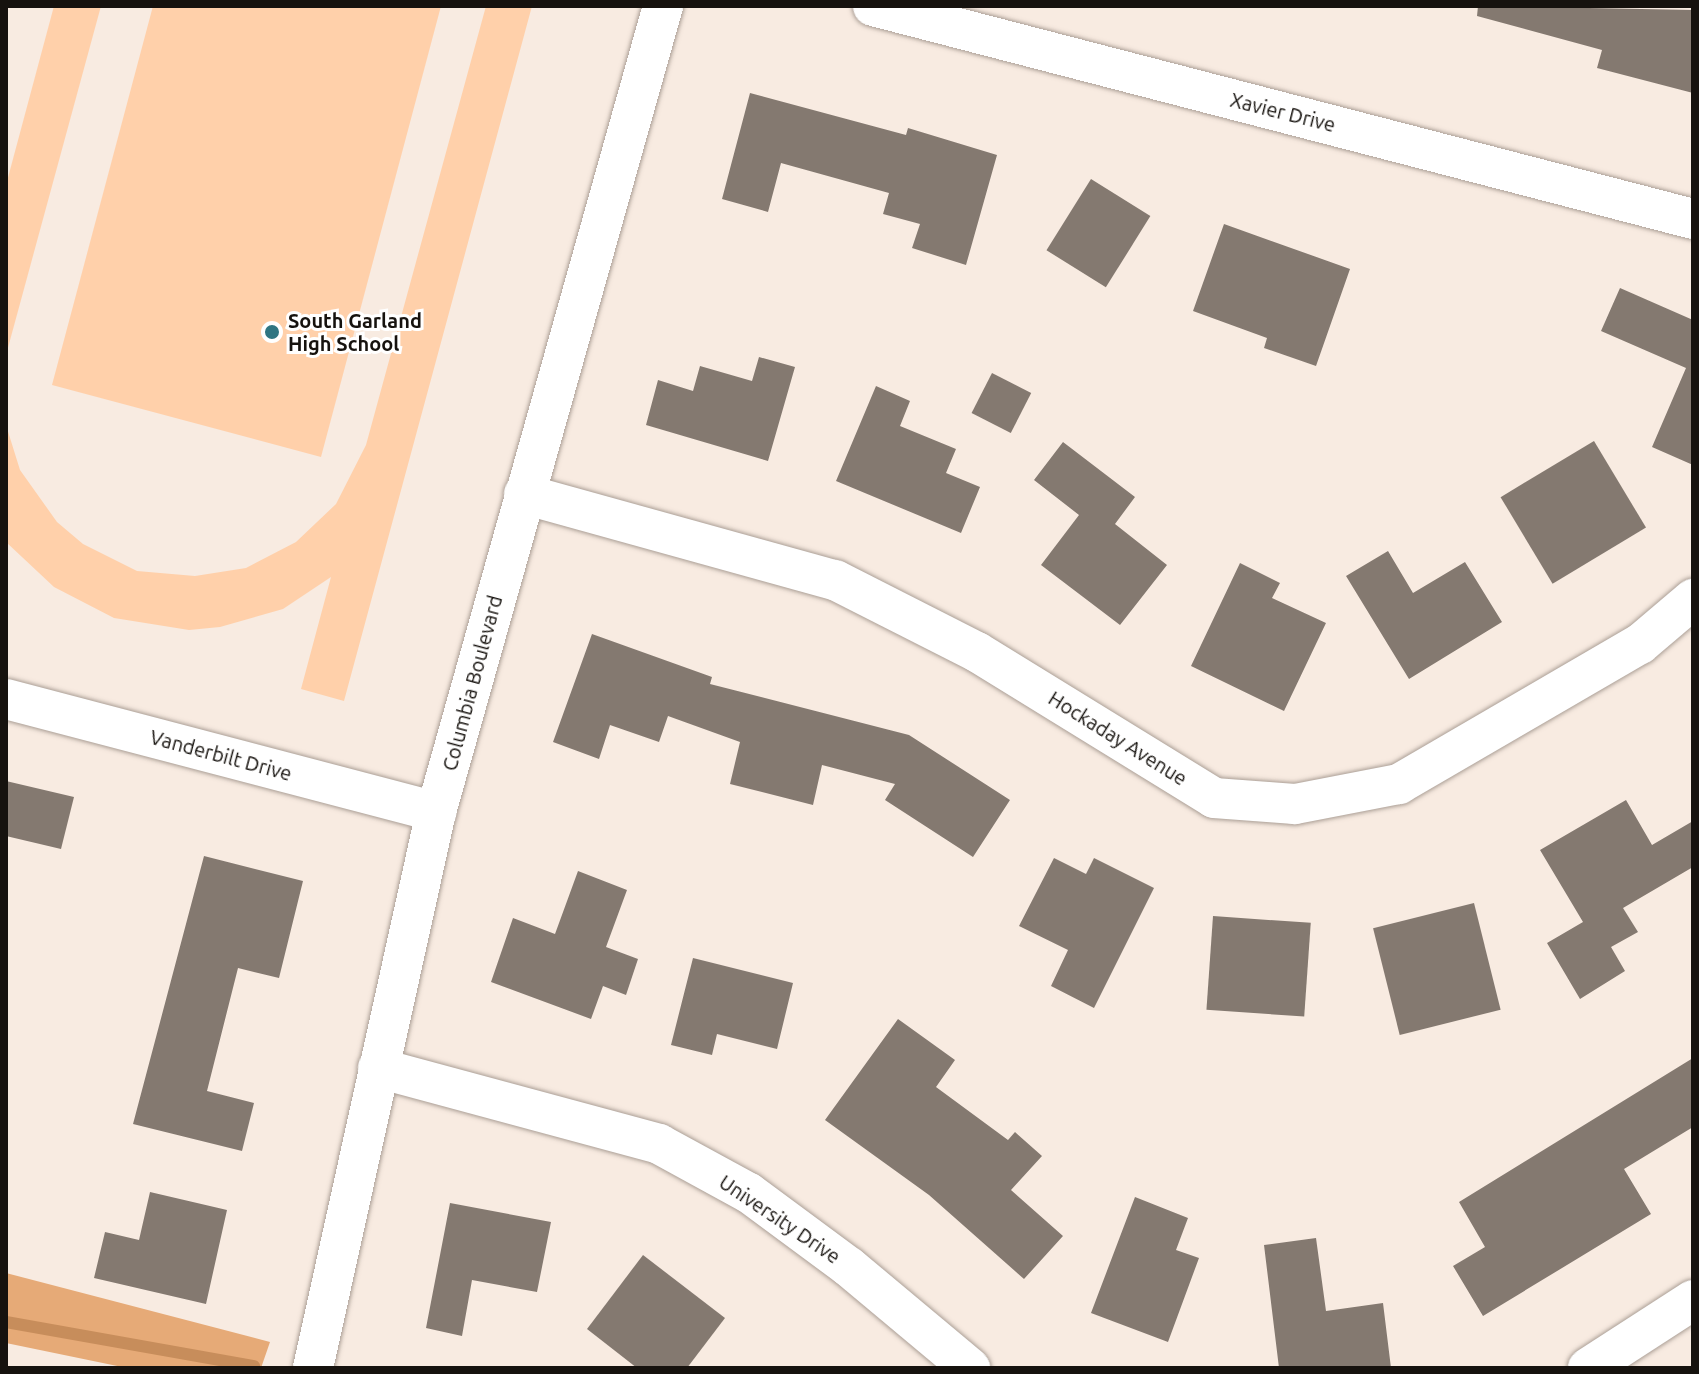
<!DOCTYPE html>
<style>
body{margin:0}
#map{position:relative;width:1699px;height:1374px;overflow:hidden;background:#f8ebe1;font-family:Ubuntu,sans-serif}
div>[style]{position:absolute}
.green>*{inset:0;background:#ffd0aa}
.forest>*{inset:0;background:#e6aa77}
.stream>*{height:12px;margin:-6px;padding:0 6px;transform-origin:6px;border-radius:6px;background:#c78d5b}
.building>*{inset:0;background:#847970;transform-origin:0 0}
.roads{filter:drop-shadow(0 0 2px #ab9f96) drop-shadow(0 0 2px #ab9f96)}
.minor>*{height:40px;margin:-20px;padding:0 20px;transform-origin:20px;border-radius:20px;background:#fff}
.dots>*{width:22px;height:22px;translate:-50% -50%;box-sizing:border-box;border:4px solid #fff;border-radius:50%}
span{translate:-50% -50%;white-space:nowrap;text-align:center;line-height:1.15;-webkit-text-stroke:6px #fff;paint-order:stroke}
.street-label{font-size:20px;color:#16120e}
.poi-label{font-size:20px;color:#16120e;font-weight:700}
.left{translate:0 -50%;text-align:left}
.frame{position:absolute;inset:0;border:8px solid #16120e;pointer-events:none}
</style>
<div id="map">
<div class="green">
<div style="clip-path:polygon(54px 6px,101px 6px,6px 355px,6px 185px)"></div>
<div style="clip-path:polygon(153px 6px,441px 6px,321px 457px,52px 385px)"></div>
<div style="clip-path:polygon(486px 6px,532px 6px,344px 701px,301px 689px,331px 577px,283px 609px,220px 627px,189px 630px,114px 618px,54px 587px,6px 542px,6px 425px,20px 470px,57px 522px,83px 544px,137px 571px,195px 576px,246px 568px,296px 542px,336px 504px,366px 445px)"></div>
</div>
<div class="forest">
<div style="clip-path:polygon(6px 1273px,270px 1342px,261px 1368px,127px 1368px,6px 1343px)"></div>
</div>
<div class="stream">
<div style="left:6px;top:1322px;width:252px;rotate:10.1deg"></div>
</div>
<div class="building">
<div style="clip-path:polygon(1478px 6px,1693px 10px,1693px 93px,1597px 68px,1602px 50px,1477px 16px)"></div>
<div style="clip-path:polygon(750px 93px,906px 135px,908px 128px,997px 155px,966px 265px,912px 248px,920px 224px,883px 214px,889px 193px,781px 163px,768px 212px,722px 199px)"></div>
<div style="left:1091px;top:179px;width:70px;height:84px;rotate:32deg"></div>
<div style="clip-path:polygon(1224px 224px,1350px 269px,1316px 366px,1264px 348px,1267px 338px,1193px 311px)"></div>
<div style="clip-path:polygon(1620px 288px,1693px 320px,1693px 465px,1652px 447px,1686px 368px,1601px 331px)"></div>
<div style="clip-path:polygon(759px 357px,795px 367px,768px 461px,646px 425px,658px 380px,693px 391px,700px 366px,752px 381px)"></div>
<div style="left:992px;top:373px;width:44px;height:45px;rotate:27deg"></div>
<div style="clip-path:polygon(876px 386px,910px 401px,900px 426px,956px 449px,946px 473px,980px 487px,961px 533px,836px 481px)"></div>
<div style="left:1594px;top:441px;width:101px;height:109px;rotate:59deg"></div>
<div style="clip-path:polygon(1063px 442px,1135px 497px,1115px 524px,1167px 565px,1120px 625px,1041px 565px,1079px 515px,1034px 480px)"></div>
<div style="clip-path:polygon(1388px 551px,1413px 593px,1465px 562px,1502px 622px,1409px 679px,1346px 576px)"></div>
<div style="clip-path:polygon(1240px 563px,1280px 583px,1272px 598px,1326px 623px,1284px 711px,1191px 666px)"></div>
<div style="clip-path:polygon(592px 634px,712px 677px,710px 684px,909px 735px,1010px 800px,973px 857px,885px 800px,895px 784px,822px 765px,813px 805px,730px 784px,740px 742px,668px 716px,659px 742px,610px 725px,599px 759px,553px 742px)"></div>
<div style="clip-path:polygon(6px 781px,74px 797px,61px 849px,6px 836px)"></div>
<div style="clip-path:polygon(1626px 800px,1652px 845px,1693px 821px,1693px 867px,1623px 908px,1638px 932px,1611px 947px,1625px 971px,1580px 999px,1547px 943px,1583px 922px,1540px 850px)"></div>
<div style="clip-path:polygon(204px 856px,303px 881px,279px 978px,238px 968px,207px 1091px,254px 1103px,242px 1151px,133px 1124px)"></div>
<div style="clip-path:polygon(1054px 858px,1086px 874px,1094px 858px,1154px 888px,1094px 1008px,1051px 986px,1068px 950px,1019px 926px)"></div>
<div style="clip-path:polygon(578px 871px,627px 890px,606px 947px,638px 959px,626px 995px,603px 986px,591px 1019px,491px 982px,513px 918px,555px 934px)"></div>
<div style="left:1474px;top:903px;width:110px;height:104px;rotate:76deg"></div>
<div style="left:1213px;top:916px;width:98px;height:94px;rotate:4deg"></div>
<div style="clip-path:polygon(693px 958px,793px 983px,777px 1049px,717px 1034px,712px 1055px,671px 1045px)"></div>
<div style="clip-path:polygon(898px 1019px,955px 1060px,936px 1087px,1008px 1140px,1015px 1132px,1042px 1156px,1011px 1190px,1063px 1236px,1024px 1279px,929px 1195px,825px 1120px)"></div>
<div style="clip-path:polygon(1693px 1058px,1693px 1127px,1624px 1169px,1651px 1214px,1483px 1316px,1453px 1266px,1485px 1247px,1459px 1202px)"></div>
<div style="clip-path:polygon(150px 1192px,227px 1210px,206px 1304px,94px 1278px,105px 1232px,139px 1240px)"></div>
<div style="clip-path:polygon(1135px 1197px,1188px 1218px,1176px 1250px,1199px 1258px,1168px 1342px,1091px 1313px)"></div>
<div style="clip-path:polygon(450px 1203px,551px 1222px,537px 1292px,472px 1280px,462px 1336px,426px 1328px)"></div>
<div style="clip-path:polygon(1316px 1238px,1326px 1311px,1383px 1303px,1391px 1368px,1279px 1368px,1264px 1245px)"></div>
<div style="clip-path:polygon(643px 1255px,725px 1318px,687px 1368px,637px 1368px,587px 1329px)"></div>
</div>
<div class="roads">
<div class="minor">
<div style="left:873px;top:6px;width:847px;rotate:14.56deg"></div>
<div style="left:524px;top:494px;width:323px;rotate:15.5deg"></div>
<div style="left:835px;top:580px;width:159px;rotate:26.9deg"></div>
<div style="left:977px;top:652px;width:278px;rotate:31.6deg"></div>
<div style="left:1214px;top:798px;width:81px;rotate:4.2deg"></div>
<div style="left:1295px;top:804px;width:106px;rotate:-10.9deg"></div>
<div style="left:1399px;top:784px;width:279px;rotate:-30.2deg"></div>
<div style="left:1640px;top:644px;width:70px;rotate:-40.3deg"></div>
<div style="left:6px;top:699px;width:445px;rotate:14.7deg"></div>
<div style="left:378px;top:1068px;width:291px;rotate:15.1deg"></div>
<div style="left:659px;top:1144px;width:102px;rotate:28.6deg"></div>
<div style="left:749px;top:1193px;width:124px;rotate:36.5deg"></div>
<div style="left:849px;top:1267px;width:158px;rotate:39.9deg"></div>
<div style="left:313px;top:1368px;width:569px;rotate:-77.53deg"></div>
<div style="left:436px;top:812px;width:837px;rotate:-74.27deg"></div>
<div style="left:1588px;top:1368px;width:125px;rotate:-32.9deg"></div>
</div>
</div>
<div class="dots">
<div style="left:272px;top:332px;background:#2f7582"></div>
</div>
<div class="street-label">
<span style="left:1283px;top:112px;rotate:14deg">Xavier Drive</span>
<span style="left:472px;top:683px;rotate:-75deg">Columbia Boulevard</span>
<span style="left:1118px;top:738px;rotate:32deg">Hockaday Avenue</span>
<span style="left:221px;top:755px;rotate:15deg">Vanderbilt Drive</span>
<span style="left:780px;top:1219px;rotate:34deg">University Drive</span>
</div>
<div class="poi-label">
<span class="left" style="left:288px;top:332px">South Garland<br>High School</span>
</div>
<div class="frame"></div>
</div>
